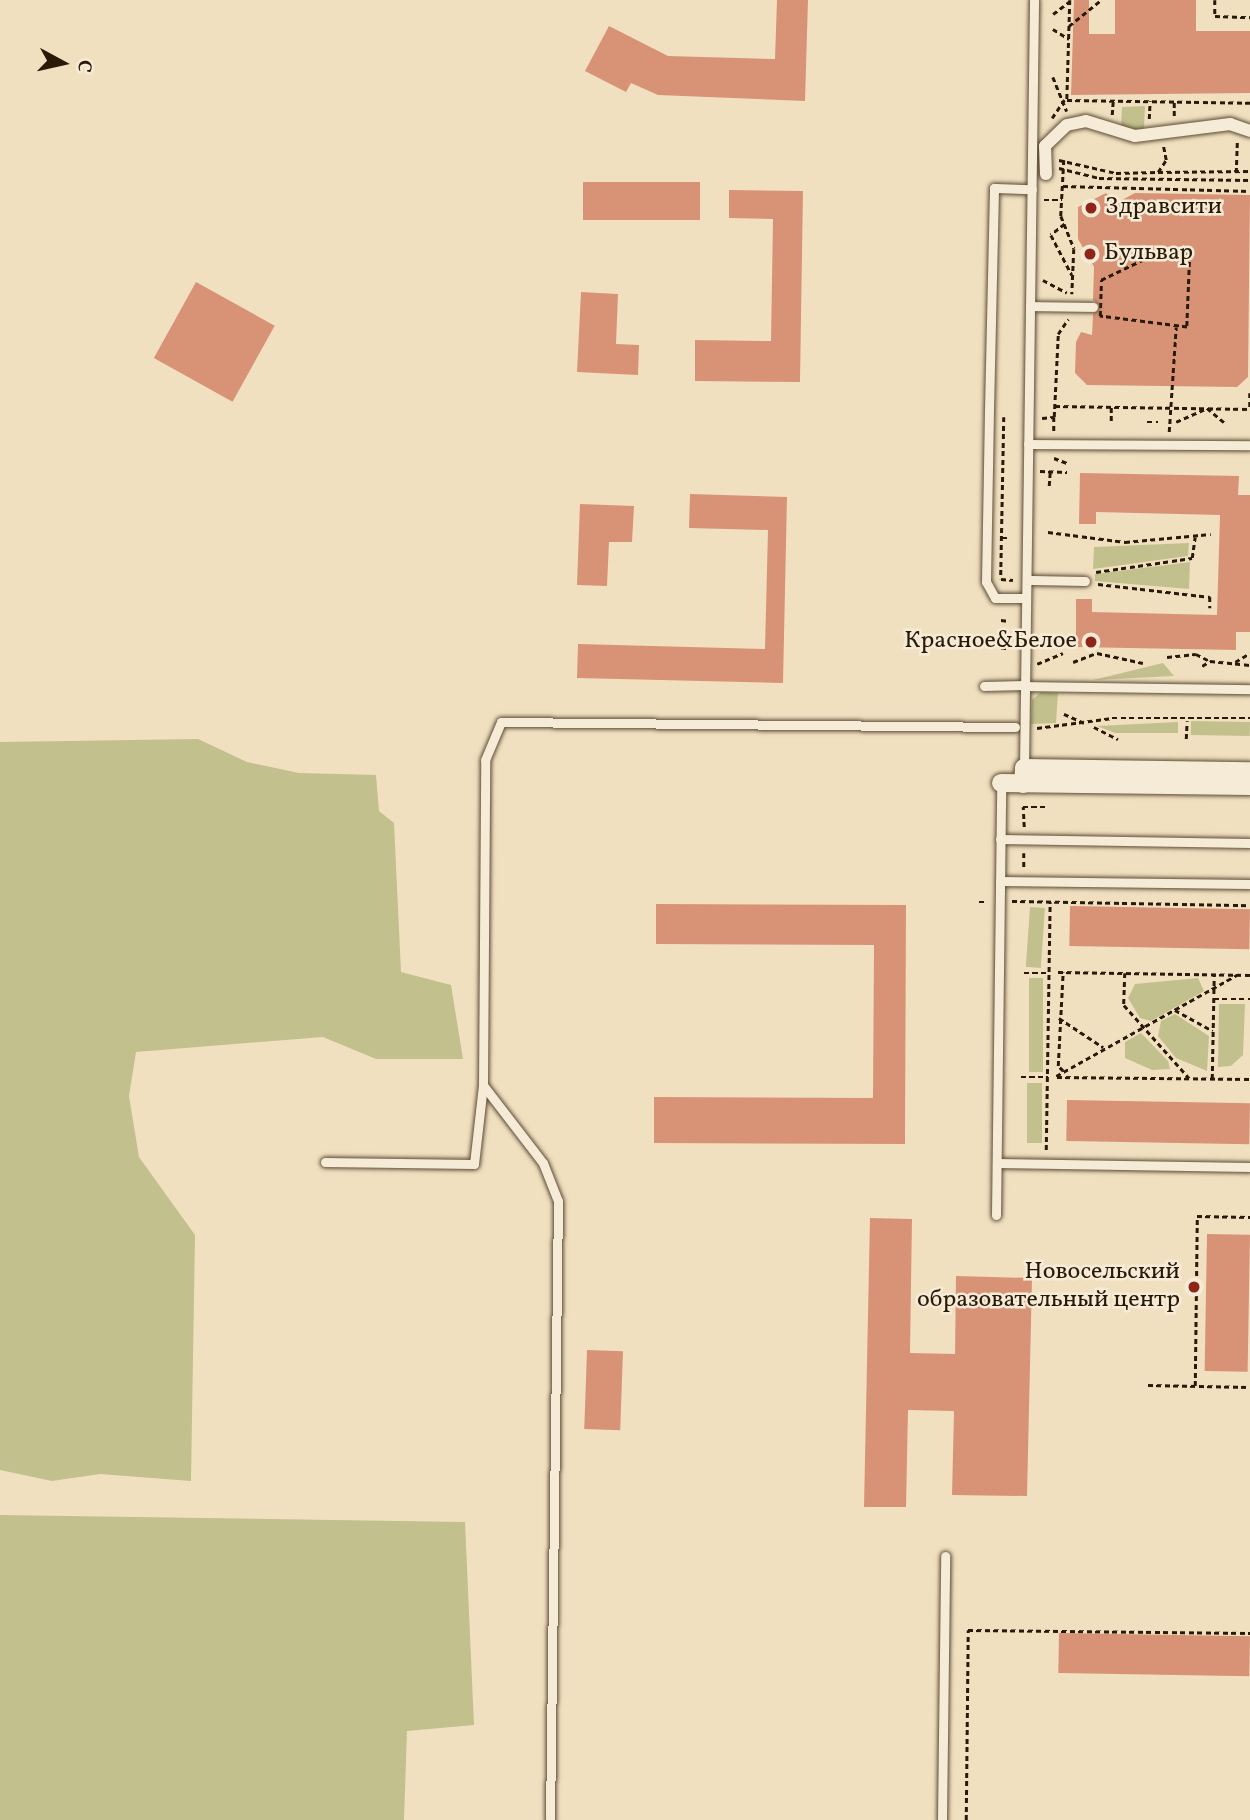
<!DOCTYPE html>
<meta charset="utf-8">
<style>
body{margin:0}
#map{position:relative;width:1250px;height:1820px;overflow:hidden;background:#f1e0c0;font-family:Vollkorn,serif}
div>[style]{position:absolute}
.green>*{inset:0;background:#c2c08d;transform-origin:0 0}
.building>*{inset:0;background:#d89377;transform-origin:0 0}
.path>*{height:2.5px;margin-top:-1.25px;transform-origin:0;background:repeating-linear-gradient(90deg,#291a07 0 5px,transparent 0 8.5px)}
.roads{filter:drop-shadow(0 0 2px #5b4c35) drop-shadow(0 0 2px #5b4c35)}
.service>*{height:9px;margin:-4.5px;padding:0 4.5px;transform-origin:4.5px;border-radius:4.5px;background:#f6ebd6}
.pedestrian>*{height:12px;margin:-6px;padding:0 6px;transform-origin:6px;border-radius:6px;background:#f6ebd6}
.minor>*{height:18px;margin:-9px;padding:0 9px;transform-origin:9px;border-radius:9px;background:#f6ebd6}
.dots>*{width:19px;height:19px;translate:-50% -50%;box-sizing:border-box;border:4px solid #f6ebd6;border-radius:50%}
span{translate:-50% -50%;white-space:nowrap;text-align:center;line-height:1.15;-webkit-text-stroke:5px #f6ebd6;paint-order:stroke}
.poi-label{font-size:24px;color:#291a07}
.left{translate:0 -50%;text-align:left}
.right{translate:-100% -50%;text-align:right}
.north{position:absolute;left:28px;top:28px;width:70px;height:70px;-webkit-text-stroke:5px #f6ebd6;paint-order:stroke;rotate:98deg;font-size:19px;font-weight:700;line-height:28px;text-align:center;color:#291a07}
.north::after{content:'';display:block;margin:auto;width:24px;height:32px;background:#291a07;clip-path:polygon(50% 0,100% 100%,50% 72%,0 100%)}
</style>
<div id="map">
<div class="green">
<div style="clip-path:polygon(1145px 106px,1144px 129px,1135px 133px,1121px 127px,1122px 107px)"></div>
<div style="clip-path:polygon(1189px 543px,1188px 556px,1093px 569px,1094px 547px)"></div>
<div style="clip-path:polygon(1190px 562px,1189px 589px,1095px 581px,1095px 574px)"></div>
<div style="clip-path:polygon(1163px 663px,1174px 676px,1093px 680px)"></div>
<div style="clip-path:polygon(1041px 692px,1058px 693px,1056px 723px,1031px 724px,1032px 700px)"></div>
<div style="left:1191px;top:721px;width:59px;height:14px;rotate:1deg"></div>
<div style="clip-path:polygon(1178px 722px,1178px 733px,1115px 733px,1097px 726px)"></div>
<div style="clip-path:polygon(198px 739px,247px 762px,299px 773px,376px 775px,379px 811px,394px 823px,401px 972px,451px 985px,463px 1059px,376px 1059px,323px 1037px,136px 1052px,129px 1096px,139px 1157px,195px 1235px,191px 1481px,100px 1474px,52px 1481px,0 1470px,0 742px)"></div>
<div style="left:1030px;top:907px;width:15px;height:60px;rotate:4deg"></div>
<div style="left:1029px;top:978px;width:14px;height:94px"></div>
<div style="clip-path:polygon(1198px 978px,1204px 991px,1151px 1021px,1140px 1018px,1128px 998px,1135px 984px)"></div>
<div style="clip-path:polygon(1219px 1004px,1245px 1004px,1243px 1055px,1231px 1066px,1218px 1067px)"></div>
<div style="clip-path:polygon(1175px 1014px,1209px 1036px,1207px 1071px,1176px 1058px,1158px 1036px,1161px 1021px)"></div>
<div style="clip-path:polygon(1141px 1033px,1168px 1061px,1170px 1069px,1152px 1070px,1125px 1058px,1125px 1042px)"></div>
<div style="left:1027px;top:1083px;width:15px;height:60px"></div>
<div style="clip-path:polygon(0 1515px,465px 1522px,474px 1725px,407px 1731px,404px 1820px,0 1820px)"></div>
</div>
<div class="building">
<div style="clip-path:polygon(777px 0,808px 0,805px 101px,658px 95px,631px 83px,626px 92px,585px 71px,609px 26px,668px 56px,775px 59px)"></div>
<div style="clip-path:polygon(1074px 0,1089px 0,1089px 34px,1115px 34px,1115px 0,1196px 0,1196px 31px,1250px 31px,1250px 93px,1071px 95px)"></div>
<div style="left:583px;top:182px;width:117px;height:38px"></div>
<div style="clip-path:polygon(729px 190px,803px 191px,800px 382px,695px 381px,695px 340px,771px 341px,773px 219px,729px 218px)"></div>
<div style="clip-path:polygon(1106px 193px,1116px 203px,1135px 193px,1250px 195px,1248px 377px,1237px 387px,1087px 385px,1075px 373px,1076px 342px,1081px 332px,1092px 335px,1093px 314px,1100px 306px,1093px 300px,1094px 267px,1078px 239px,1078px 207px)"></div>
<div style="left:196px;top:282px;width:90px;height:87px;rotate:29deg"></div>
<div style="clip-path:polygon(581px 292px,618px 294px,616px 344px,639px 345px,638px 375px,577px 372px)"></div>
<div style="clip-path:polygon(1080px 473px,1239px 476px,1238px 495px,1250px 495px,1250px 632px,1236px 632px,1236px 650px,1076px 647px,1076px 599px,1092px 599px,1092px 612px,1217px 615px,1220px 515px,1096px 512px,1096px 524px,1079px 524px)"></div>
<div style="clip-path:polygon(690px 494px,787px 497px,783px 683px,577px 678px,578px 644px,765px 649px,768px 530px,689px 528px)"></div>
<div style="clip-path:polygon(580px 504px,634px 506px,632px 542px,609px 542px,607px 586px,577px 585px)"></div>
<div style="clip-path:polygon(656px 904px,906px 905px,905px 1144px,654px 1143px,654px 1097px,873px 1098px,874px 945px,656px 944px)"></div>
<div style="left:1070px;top:906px;width:180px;height:40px;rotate:1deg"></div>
<div style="left:1067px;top:1100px;width:183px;height:41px;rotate:1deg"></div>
<div style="clip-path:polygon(870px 1218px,912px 1219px,910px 1353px,955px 1354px,956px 1276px,1032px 1278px,1027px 1496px,952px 1495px,954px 1411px,908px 1410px,906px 1507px,864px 1507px)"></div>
<div style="left:1207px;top:1234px;width:43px;height:137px;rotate:1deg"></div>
<div style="left:587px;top:1350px;width:36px;height:79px;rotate:2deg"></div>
<div style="left:1059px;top:1633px;width:191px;height:40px;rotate:1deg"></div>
</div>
<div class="path">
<div style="left:1070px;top:0;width:100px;rotate:91.7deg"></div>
<div style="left:1067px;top:100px;width:183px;rotate:0.9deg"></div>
<div style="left:1215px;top:0;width:16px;rotate:90deg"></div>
<div style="left:1215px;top:16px;width:35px;rotate:2deg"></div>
<div style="left:1053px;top:14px;width:21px;rotate:-37deg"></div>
<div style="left:1069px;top:26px;width:41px;rotate:-39.1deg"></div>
<div style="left:1053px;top:29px;width:19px;rotate:32deg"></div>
<div style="left:1053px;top:77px;width:37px;rotate:68deg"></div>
<div style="left:1112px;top:115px;width:14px;rotate:-86deg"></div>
<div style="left:1174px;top:116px;width:14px;rotate:-90deg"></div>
<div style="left:1052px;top:118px;width:22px;rotate:-56deg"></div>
<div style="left:1149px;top:119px;width:18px;rotate:-87deg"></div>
<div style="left:1059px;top:160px;width:58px;rotate:12.8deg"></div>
<div style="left:1116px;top:173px;width:42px;rotate:-1.4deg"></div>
<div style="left:1158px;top:172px;width:14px;rotate:-56deg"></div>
<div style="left:1166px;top:160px;width:15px;rotate:-101deg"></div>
<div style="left:1064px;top:160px;width:56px;rotate:93.1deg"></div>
<div style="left:1061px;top:216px;width:35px;rotate:68deg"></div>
<div style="left:1074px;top:249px;width:45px;rotate:92.5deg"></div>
<div style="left:1059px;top:168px;width:41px;rotate:14deg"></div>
<div style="left:1099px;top:178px;width:151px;rotate:0.8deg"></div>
<div style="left:1158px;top:172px;width:92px;rotate:-0.6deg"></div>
<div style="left:1236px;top:173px;width:32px;rotate:-88deg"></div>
<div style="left:1063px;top:186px;width:187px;rotate:1.5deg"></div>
<div style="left:1044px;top:200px;width:18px"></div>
<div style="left:1065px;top:224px;width:18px;rotate:142deg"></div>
<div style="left:1051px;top:235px;width:45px;rotate:62.3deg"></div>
<div style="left:1159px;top:252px;width:31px;rotate:2deg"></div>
<div style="left:1190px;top:253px;width:74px;rotate:92.3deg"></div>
<div style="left:1187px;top:327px;width:88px;rotate:-172.8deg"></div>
<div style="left:1100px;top:316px;width:36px;rotate:-88deg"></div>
<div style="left:1101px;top:280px;width:64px;rotate:-25.8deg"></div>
<div style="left:1043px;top:280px;width:27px;rotate:28deg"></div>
<div style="left:1250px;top:393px;width:16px;rotate:90deg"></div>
<div style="left:1055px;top:406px;width:195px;rotate:0.9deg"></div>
<div style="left:1004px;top:417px;width:162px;rotate:91.1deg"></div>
<div style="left:1001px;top:579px;width:12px;rotate:5deg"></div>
<div style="left:1054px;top:417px;width:83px;rotate:-87.2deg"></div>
<div style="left:1058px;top:334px;width:18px;rotate:-56deg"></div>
<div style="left:1042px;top:418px;width:12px;rotate:-5deg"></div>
<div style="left:1054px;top:417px;width:16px;rotate:90deg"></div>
<div style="left:1111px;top:421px;width:14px;rotate:-90deg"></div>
<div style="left:1147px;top:422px;width:11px"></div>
<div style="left:1176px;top:422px;width:34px;rotate:-24deg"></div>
<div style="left:1207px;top:408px;width:23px;rotate:40deg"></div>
<div style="left:1169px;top:432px;width:105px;rotate:-86.2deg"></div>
<div style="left:1054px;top:458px;width:14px;rotate:21deg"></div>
<div style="left:1040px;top:471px;width:27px;rotate:2deg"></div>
<div style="left:1049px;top:486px;width:14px;rotate:-86deg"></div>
<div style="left:1048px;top:532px;width:78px;rotate:7.4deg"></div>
<div style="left:1125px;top:542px;width:86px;rotate:-5.3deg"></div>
<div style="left:1002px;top:538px;width:8px"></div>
<div style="left:1096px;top:572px;width:97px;rotate:-8.3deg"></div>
<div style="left:1192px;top:558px;width:21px;rotate:-82deg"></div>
<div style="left:1098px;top:584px;width:113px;rotate:6.6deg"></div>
<div style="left:1210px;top:597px;width:11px;rotate:90deg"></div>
<div style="left:1001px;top:620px;width:8px;rotate:7deg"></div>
<div style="left:1001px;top:649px;width:8px"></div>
<div style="left:1167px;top:657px;width:29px;rotate:-6deg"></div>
<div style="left:1196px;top:654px;width:16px;rotate:27deg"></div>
<div style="left:1073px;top:662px;width:26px;rotate:-21deg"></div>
<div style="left:1097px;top:653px;width:47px;rotate:12.3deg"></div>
<div style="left:1235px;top:662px;width:17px;rotate:-31deg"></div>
<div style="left:1037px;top:664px;width:28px;rotate:-23deg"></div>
<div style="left:1202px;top:666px;width:9px;rotate:-32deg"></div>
<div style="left:1210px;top:661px;width:40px;rotate:5.7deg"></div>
<div style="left:1064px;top:714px;width:22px;rotate:24deg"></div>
<div style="left:1094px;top:727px;width:27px;rotate:27deg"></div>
<div style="left:1037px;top:728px;width:76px;rotate:-7.6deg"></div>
<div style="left:1112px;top:718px;width:138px"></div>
<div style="left:1186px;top:739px;width:18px;rotate:-87deg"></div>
<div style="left:1024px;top:827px;width:20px;rotate:-93deg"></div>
<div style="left:1023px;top:807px;width:22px"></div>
<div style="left:1024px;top:853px;width:14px;rotate:90deg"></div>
<div style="left:1012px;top:901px;width:238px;rotate:1deg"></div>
<div style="left:979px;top:902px;width:7px"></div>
<div style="left:1058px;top:972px;width:192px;rotate:0.9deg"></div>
<div style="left:1024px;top:973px;width:25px"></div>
<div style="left:1125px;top:973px;width:32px;rotate:92deg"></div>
<div style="left:1124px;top:1005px;width:98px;rotate:48.3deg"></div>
<div style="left:1214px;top:999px;width:36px"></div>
<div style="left:1175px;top:1010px;width:43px;rotate:28.9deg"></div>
<div style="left:1059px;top:1018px;width:53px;rotate:33.4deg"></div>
<div style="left:1063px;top:1071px;width:7px;rotate:-135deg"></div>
<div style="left:1058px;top:1066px;width:94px;rotate:-87deg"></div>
<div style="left:1056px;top:1076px;width:207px;rotate:-29.2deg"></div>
<div style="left:1021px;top:1077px;width:27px"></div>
<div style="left:1057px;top:1077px;width:193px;rotate:0.6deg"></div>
<div style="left:1212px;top:1079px;width:105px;rotate:-88.9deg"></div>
<div style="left:1046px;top:1150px;width:248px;rotate:-89.1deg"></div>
<div style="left:1148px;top:1385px;width:102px;rotate:1.1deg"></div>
<div style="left:1195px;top:1386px;width:170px;rotate:-89.3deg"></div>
<div style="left:1197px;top:1216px;width:53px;rotate:1.1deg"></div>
<div style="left:966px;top:1820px;width:190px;rotate:-89.4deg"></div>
<div style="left:968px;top:1630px;width:282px;rotate:0.6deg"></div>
</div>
<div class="roads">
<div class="service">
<div style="left:1030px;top:306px;width:63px;rotate:0.9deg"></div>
<div style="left:1028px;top:444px;width:222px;rotate:0.3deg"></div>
<div style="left:1031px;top:580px;width:54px;rotate:1.1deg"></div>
<div style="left:1024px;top:598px;width:29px;rotate:180deg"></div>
<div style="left:995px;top:598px;width:18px;rotate:-119deg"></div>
<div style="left:986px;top:582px;width:172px;rotate:-89deg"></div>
<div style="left:989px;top:410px;width:222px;rotate:-88.7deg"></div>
<div style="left:994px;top:188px;width:38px;rotate:2deg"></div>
<div style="left:984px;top:686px;width:40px;rotate:-1.4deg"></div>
<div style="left:1024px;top:686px;width:226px;rotate:0.8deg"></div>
<div style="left:1024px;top:768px;width:768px;rotate:-89.25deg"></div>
<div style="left:1000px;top:839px;width:250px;rotate:0.9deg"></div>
<div style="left:1000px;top:881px;width:250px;rotate:0.7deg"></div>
<div style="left:483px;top:1085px;width:98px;rotate:52.4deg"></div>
<div style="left:543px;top:1163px;width:41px;rotate:68.5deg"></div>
<div style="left:558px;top:1201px;width:619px;rotate:90.74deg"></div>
<div style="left:325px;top:1162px;width:149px;rotate:0.8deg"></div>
<div style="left:474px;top:1164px;width:80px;rotate:-83.5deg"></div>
<div style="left:483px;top:1085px;width:325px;rotate:-89.6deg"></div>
<div style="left:485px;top:760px;width:41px;rotate:-67.2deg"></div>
<div style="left:501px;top:722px;width:514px;rotate:0.56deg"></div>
<div style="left:997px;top:1163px;width:253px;rotate:0.9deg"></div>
<div style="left:996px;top:1215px;width:432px;rotate:-89.3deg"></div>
<div style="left:942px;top:1820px;width:264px;rotate:-89.3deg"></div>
</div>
<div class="pedestrian">
<div style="left:1046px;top:174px;width:28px;rotate:-92deg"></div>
<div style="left:1045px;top:146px;width:30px;rotate:-44deg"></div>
<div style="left:1067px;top:125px;width:19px;rotate:-12deg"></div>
<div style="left:1086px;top:121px;width:51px;rotate:17deg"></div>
<div style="left:1135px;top:136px;width:96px;rotate:-7.2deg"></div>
<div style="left:1230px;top:124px;width:21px;rotate:19deg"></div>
</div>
<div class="minor">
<div style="left:1001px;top:783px;width:249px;rotate:0.7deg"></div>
<div style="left:1023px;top:784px;width:16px;rotate:-86deg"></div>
<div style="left:1024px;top:768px;width:226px;rotate:0.8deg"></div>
</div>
</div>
<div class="dots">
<div style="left:1091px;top:208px;background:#8f2418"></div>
<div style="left:1090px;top:254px;background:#8f2418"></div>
<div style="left:1091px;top:642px;background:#8f2418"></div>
<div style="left:1194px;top:1287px;background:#8f2418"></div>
</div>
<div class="poi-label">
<span class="left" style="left:1105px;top:208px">Здравсити</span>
<span class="left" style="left:1104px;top:254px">Бульвар</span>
<span class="right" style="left:1077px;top:642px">Красное&amp;Белое</span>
<span class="right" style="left:1180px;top:1287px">Новосельский<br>образовательный центр</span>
</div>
<div class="north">С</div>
</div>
